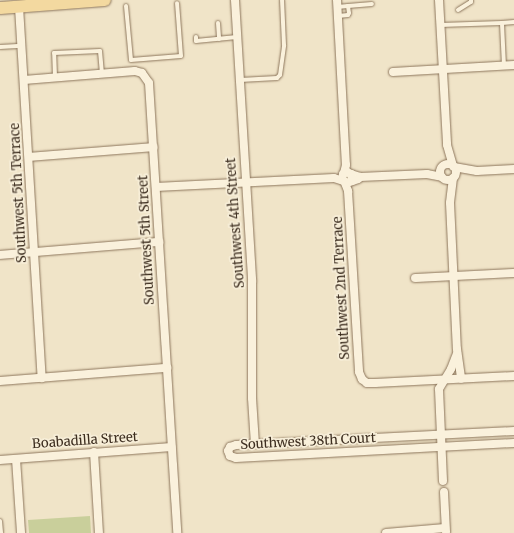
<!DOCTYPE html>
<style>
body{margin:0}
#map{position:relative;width:514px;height:533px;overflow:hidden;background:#f0e4c8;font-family:Merriweather,serif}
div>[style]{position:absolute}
.green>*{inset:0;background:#c9cf9b}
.roads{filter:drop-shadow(0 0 1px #8d765c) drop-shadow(0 0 1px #8d765c)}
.service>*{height:4px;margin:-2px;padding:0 2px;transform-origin:2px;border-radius:2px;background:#faf1dc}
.minor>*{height:8px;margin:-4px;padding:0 4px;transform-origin:4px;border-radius:4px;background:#faf1dc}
.minor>.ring{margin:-4px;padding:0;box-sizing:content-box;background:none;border:8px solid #faf1dc;border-radius:50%}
.primary>*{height:12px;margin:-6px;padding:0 6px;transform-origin:6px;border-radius:6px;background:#f3d9a0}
span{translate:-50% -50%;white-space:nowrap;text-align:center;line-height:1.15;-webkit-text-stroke:3.5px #f7eed8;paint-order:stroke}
.street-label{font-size:13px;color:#3d2e20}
</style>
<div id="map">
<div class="green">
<div style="clip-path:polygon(90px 516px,91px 533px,29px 533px,28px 520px)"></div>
</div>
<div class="roads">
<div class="service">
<div style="left:126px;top:6px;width:54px;rotate:84.7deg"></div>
<div style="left:131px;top:60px;width:50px;rotate:-4.6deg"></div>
<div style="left:181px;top:56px;width:53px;rotate:-94.3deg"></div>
<div style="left:348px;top:6px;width:24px;rotate:-5deg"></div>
<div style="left:337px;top:7px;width:11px;rotate:-5deg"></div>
<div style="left:348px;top:6px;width:7px;rotate:82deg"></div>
<div style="left:349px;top:13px;width:2px;rotate:117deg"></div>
<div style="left:348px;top:15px;width:10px;rotate:174deg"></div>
<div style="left:458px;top:10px;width:15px;rotate:-32deg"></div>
<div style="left:471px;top:2px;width:2px;rotate:-90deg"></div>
<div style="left:218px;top:23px;width:16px;rotate:86deg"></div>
<div style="left:440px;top:25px;width:62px;rotate:-1.8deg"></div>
<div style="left:196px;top:37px;width:4px;rotate:90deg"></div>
<div style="left:196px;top:41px;width:41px;rotate:-5.6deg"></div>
<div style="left:0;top:47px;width:22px;rotate:-3deg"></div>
<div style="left:504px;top:66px;width:43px;rotate:-92.7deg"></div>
<div style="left:502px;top:23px;width:12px;rotate:-5deg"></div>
<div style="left:55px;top:77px;width:24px;rotate:-92deg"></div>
<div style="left:54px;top:53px;width:46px;rotate:-2.5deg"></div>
<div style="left:100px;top:51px;width:22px;rotate:85deg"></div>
<div style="left:240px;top:80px;width:37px;rotate:-3deg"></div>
<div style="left:277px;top:78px;width:4px;rotate:-45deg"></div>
<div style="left:280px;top:75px;width:30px;rotate:-82deg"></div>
<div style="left:284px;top:45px;width:45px;rotate:-92.5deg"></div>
<div style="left:0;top:521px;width:12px;rotate:85deg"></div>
</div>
<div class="minor">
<div style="left:235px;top:0;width:282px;rotate:86.5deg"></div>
<div style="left:252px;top:281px;width:117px;rotate:90deg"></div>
<div style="left:252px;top:398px;width:46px;rotate:86.3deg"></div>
<div style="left:337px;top:0;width:165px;rotate:86.9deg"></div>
<div style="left:346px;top:165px;width:8px;rotate:104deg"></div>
<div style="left:439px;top:0;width:145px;rotate:86.8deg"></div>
<div style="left:447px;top:145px;width:22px;rotate:74deg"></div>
<div style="left:19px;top:7px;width:372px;rotate:86.5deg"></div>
<div style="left:393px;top:72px;width:121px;rotate:-3.3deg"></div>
<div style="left:24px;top:80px;width:111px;rotate:-4.6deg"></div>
<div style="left:135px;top:71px;width:7px;rotate:16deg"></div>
<div style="left:142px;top:73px;width:12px;rotate:55deg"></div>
<div style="left:149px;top:83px;width:451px;rotate:86.4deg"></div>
<div style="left:29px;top:157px;width:125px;rotate:-4.6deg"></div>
<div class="ring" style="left:440px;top:164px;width:8px;height:8px"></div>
<div style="left:454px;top:167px;width:23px;rotate:10deg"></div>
<div style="left:477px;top:171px;width:37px;rotate:-3deg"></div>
<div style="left:351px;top:174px;width:9px;rotate:18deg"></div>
<div style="left:360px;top:177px;width:67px;rotate:-2.6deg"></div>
<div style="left:427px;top:174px;width:15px;rotate:11deg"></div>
<div style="left:453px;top:178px;width:25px;rotate:97deg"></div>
<div style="left:450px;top:203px;width:146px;rotate:87.3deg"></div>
<div style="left:457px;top:349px;width:30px;rotate:82deg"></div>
<div style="left:352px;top:181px;width:7px;rotate:-98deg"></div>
<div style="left:351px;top:174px;width:4px;rotate:-153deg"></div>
<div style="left:347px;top:172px;width:4px;rotate:153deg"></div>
<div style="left:343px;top:174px;width:5px;rotate:101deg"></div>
<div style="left:342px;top:179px;width:6px;rotate:39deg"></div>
<div style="left:347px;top:183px;width:12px;rotate:-20deg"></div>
<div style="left:358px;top:179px;width:3px;rotate:-45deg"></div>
<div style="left:345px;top:183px;width:9px;rotate:69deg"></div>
<div style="left:348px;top:191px;width:181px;rotate:86.5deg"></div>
<div style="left:359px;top:372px;width:8px;rotate:67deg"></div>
<div style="left:362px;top:379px;width:6px;rotate:39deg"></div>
<div style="left:367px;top:383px;width:8px"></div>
<div style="left:375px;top:383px;width:139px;rotate:-2.9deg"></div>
<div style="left:156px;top:187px;width:178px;rotate:-2.9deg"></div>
<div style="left:334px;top:178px;width:9px;rotate:18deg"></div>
<div style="left:0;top:255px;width:160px;rotate:-4.7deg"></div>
<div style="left:415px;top:278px;width:99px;rotate:-2.9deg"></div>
<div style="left:0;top:381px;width:168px;rotate:-4.5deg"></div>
<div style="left:514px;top:431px;width:278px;rotate:177.1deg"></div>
<div style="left:236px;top:445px;width:6px;rotate:162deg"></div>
<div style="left:230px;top:447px;width:4px;rotate:117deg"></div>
<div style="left:228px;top:451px;width:5px;rotate:68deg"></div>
<div style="left:230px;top:456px;width:6px;rotate:18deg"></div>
<div style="left:236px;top:458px;width:278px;rotate:-3.1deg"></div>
<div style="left:94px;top:452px;width:81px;rotate:86.5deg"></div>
<div style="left:16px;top:459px;width:74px;rotate:86.1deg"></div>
<div style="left:0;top:460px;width:172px;rotate:-4.3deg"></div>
<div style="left:443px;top:481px;width:92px;rotate:-92.5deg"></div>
<div style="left:439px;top:389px;width:23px;rotate:-59deg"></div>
<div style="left:451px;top:369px;width:17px;rotate:-69deg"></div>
<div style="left:444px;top:492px;width:40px;rotate:87.1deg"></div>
<div style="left:386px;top:533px;width:59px;rotate:-4.8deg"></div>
</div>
<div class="primary">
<div style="left:0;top:8px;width:105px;rotate:-4.4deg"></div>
</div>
</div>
<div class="street-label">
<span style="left:19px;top:193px;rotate:-93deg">Southwest 5th Terrace</span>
<span style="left:236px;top:223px;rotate:-94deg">Southwest 4th Street</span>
<span style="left:147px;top:240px;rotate:-93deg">Southwest 5th Street</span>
<span style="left:342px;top:288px;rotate:-93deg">Southwest 2nd Terrace</span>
<span style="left:85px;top:441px;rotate:-4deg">Boabadilla Street</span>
<span style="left:308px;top:442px;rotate:-3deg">Southwest 38th Court</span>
</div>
</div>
